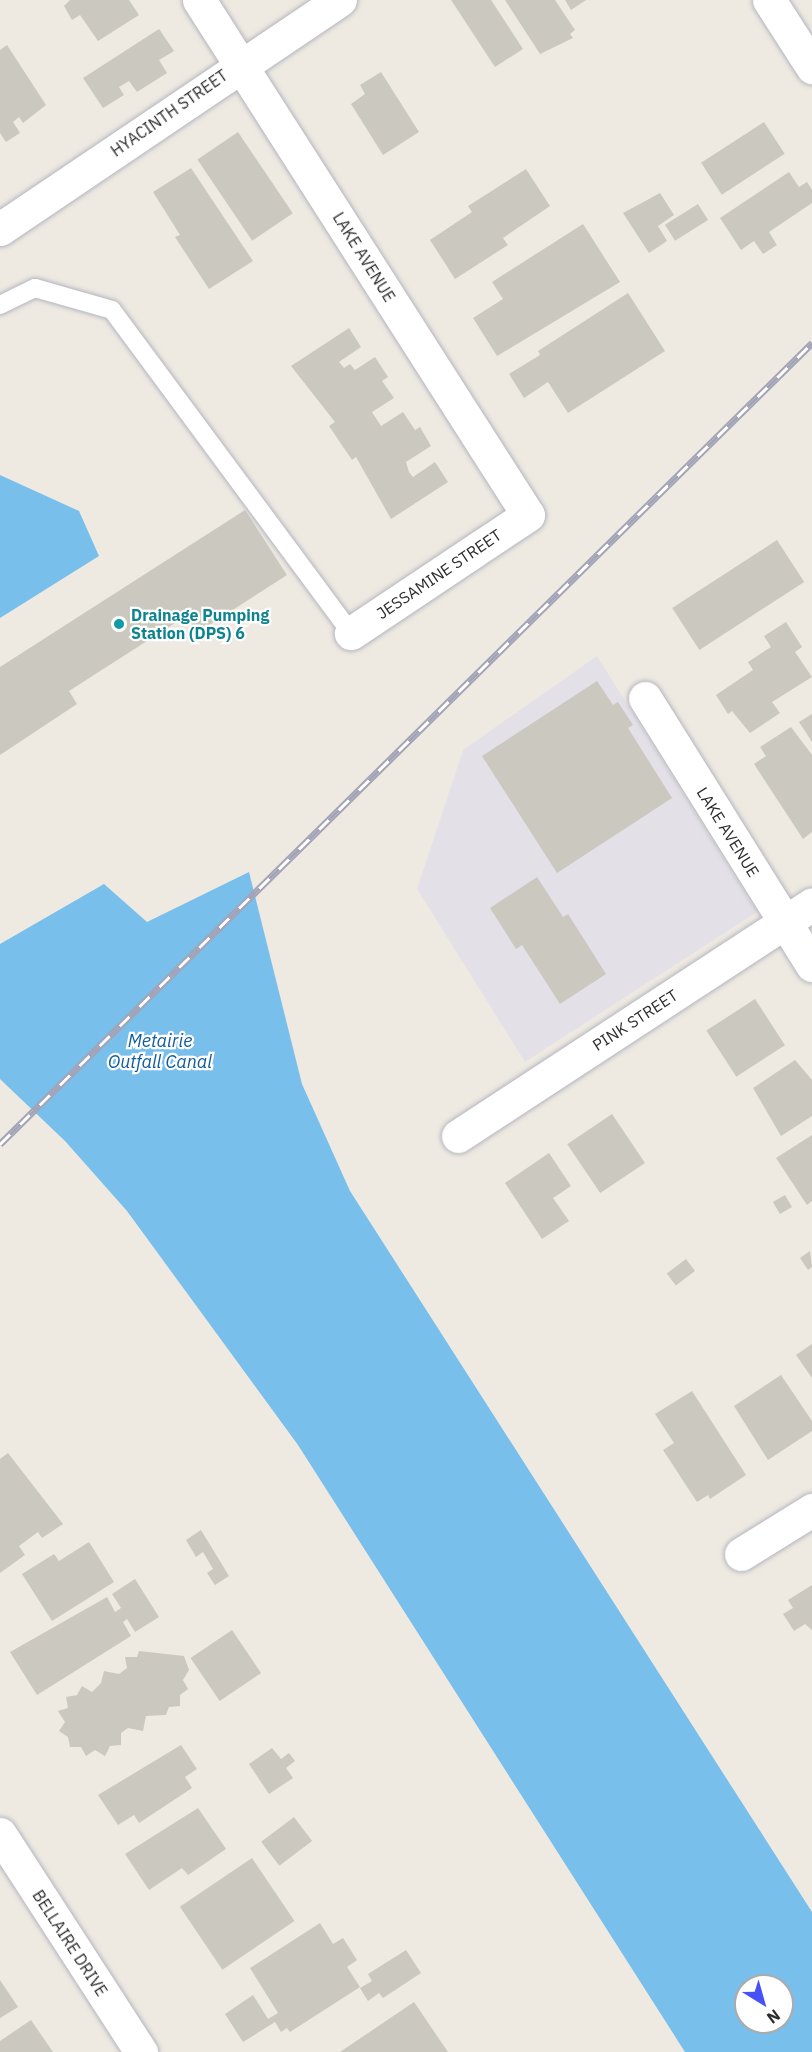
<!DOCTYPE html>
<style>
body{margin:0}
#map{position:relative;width:812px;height:2052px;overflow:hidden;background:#eeeae1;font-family:"IBM Plex Sans",sans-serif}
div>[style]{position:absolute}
.industrial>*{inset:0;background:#e3e1e7}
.water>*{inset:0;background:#78bfec}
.building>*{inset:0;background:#cac8bf;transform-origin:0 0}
.roads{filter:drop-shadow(0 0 2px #b4b5c0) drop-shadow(0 0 2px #b4b5c0)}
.service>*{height:18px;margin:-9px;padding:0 9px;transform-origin:9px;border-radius:9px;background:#fff}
.minor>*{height:33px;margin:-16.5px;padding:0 16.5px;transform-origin:16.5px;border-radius:16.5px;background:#fff}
.rail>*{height:7px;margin-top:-3.5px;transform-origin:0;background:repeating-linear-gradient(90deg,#fff 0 14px,#a3a4b7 0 28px);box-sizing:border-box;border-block:2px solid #a3a4b7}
.dots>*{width:16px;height:16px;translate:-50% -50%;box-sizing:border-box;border:3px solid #fff;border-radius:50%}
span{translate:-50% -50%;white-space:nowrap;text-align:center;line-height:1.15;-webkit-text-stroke:4.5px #fff;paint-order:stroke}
.street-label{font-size:16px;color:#2d2d2d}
.culture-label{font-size:16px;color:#0d838f;font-weight:700}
.left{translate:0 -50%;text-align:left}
.water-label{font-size:18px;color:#115c9e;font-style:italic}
.north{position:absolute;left:734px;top:1974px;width:60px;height:60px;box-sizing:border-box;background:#fff;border:2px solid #ababab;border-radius:50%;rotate:143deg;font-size:16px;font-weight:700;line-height:24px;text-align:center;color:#2d2d2d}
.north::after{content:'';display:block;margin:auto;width:21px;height:27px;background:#4652f6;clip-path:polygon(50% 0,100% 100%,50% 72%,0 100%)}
</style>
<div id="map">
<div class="industrial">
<div style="clip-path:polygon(597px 656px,757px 912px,525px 1062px,417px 889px,463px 750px)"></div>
</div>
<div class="water">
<div style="clip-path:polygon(0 475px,79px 511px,99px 556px,0 618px)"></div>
<div style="clip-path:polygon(evenodd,249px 872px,302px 1084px,350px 1191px,812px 1912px,812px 2052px,685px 2052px,298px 1445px,127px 1211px,65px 1141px,0 1079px,0 944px,104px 884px,147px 922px,249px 872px,746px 1986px,782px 1986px,782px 2022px,746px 2022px,746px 1986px)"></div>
</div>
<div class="building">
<div style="clip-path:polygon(70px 0,129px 0,139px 15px,98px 41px,80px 15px,72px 20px,64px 6px)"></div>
<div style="clip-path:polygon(451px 0,491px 0,523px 49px,495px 67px)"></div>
<div style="clip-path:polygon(505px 0,555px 0,575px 30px,570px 34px,573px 38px,540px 54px)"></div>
<div style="clip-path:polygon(565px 0,586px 0,571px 10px)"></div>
<div style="clip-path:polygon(159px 29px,174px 51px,159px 60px,167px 73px,137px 92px,129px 81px,119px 87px,124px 95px,103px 108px,83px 78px)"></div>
<div style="clip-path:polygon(7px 45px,46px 105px,23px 123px,19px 117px,13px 122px,20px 133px,6px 142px,0 133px,0 50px)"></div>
<div style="clip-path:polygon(381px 72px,419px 132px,383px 155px,351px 104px,365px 94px,360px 85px)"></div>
<div style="left:764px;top:122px;width:38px;height:75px;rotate:57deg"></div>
<div style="left:238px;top:132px;width:98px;height:49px;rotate:56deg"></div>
<div style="clip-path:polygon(191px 168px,253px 261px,209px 289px,175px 237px,180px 235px,153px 192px)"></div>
<div style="clip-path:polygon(526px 169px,550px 206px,503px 238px,508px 245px,455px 279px,430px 240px,472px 212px,468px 206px)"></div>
<div style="clip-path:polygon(789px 172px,799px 187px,807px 182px,812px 190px,812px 203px,769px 232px,777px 245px,763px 254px,754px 241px,741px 250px,720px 218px)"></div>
<div style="clip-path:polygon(660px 193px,674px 215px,658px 226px,667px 241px,649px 253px,623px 213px)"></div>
<div style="left:698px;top:204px;width:19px;height:39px;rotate:58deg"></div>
<div style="clip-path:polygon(583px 224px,620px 282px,497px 356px,473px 318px,503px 299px,492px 282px)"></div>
<div style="clip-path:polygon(628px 293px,665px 351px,568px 413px,548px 382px,524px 398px,509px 374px,540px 355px,538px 351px)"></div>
<div style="clip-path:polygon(349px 328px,361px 347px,339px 362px,344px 368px,350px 364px,355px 370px,375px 357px,388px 377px,382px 381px,394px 398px,372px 412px,381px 426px,403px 412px,415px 430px,420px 427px,431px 446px,406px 462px,409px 472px,413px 477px,435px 462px,448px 482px,391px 519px,356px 457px,352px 460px,329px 426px,335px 422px,291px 366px)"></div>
<div style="clip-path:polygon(245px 510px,287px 575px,197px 633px,186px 616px,69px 691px,77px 704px,0 755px,0 667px)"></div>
<div style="left:777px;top:540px;width:50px;height:125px;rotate:57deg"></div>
<div style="clip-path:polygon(786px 622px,802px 647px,795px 652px,812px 677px,772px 702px,780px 713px,750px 733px,732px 711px,728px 714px,716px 695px,753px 670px,748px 662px,771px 647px,764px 636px)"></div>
<div style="clip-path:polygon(597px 681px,613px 705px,618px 702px,633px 725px,628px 728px,672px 798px,557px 873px,482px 756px)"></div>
<div style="clip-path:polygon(812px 714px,812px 742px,799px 722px)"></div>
<div style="clip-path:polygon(791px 727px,812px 755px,812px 832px,803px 839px,754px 764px,766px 756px,760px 747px)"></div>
<div style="clip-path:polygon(537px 877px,563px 917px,568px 914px,606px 974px,560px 1004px,522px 945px,516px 949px,490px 908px)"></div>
<div style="left:755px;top:999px;width:55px;height:58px;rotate:57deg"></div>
<div style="clip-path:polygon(795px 1060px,812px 1080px,812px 1116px,781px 1136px,753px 1088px)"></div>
<div style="left:612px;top:1114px;width:59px;height:54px;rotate:56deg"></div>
<div style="clip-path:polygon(812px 1135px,812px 1201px,807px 1205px,776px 1158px)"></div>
<div style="clip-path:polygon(549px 1153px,571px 1186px,553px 1198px,569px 1221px,542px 1239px,505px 1183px)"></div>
<div style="left:785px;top:1195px;width:14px;height:14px;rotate:60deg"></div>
<div style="clip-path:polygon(810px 1251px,812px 1267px,808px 1270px,800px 1258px)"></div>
<div style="left:686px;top:1259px;width:15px;height:24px;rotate:53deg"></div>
<div style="clip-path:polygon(812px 1344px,812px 1378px,796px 1355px)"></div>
<div style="clip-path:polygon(781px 1375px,812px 1421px,812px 1431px,768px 1460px,734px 1406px)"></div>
<div style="clip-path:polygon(692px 1391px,746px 1475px,710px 1499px,708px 1495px,697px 1502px,663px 1450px,674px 1443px,655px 1414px)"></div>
<div style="clip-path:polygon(8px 1453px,63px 1524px,42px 1538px,38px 1532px,19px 1546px,25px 1555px,0 1573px,0 1459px)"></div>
<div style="clip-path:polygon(201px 1530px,229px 1576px,215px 1585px,207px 1573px,213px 1569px,203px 1552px,196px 1557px,186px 1540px)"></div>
<div style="clip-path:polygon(89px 1542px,114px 1582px,52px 1621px,22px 1574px,54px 1554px,59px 1561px)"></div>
<div style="clip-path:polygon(135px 1579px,159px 1617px,135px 1632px,127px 1619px,123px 1622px,131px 1636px,37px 1695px,10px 1652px,107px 1597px,115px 1612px,121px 1608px,112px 1594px)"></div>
<div style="clip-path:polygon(812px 1585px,812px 1630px,805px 1624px,794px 1631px,783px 1614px,793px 1608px,788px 1600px)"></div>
<div style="left:232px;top:1630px;width:52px;height:50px;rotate:56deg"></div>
<div style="clip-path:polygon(139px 1651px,184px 1656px,189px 1670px,183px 1680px,188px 1689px,180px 1695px,180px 1706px,169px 1707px,166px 1715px,146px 1716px,143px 1731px,128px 1728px,121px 1733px,121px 1745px,110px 1746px,105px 1756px,95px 1750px,86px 1756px,81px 1747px,70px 1747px,68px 1737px,59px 1731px,65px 1722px,58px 1711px,68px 1708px,66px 1697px,77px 1695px,82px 1686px,92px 1692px,101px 1683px,104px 1671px,119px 1674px,127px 1668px,125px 1657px,137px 1657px)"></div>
<div style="clip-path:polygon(181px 1745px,197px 1769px,185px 1777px,192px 1788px,139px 1823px,134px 1815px,118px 1825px,98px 1795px)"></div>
<div style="clip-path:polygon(272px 1748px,281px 1759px,289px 1753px,295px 1761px,286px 1768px,293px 1778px,269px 1794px,249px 1764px)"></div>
<div style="clip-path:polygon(198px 1808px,226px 1849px,188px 1875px,182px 1868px,149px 1890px,125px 1854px)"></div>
<div style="left:294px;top:1817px;width:30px;height:41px;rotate:53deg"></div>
<div style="left:252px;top:1858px;width:76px;height:87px;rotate:56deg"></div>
<div style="clip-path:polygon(320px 1923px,333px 1944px,343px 1938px,357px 1960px,347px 1967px,360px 1987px,290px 2032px,287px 2028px,281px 2032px,275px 2022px,243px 2042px,225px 2014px,253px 1995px,268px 2019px,278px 2013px,250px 1968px)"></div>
<div style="clip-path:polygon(406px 1950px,421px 1973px,383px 1998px,379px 1993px,368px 2001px,360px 1988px,372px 1981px,368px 1974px)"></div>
<div style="clip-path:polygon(0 1980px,18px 2007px,0 2018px)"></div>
<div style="clip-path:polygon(414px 2002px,448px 2052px,340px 2052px)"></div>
<div style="clip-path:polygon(31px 2020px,53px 2052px,0 2052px,0 2041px)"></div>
</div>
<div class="roads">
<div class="service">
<div style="left:0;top:305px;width:39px;rotate:-26deg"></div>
<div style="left:35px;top:288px;width:80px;rotate:15.9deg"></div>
<div style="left:112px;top:310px;width:402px;rotate:53.5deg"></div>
</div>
<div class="minor">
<div style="left:199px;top:0;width:611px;rotate:57.43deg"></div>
<div style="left:528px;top:515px;width:213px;rotate:146.3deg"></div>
<div style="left:769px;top:0;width:80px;rotate:57.3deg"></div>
<div style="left:0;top:229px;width:410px;rotate:-34deg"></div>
<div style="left:645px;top:698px;width:315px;rotate:58deg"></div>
<div style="left:458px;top:1136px;width:423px;rotate:-33.2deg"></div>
<div style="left:741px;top:1554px;width:84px;rotate:-31.8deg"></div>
<div style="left:0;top:1834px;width:260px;rotate:57.1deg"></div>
</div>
</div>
<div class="rail">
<div style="left:0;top:1144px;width:1141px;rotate:-44.61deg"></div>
</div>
<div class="dots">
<div style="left:119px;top:624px;background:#0f9aa8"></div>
</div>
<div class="street-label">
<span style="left:169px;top:113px;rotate:-35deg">HYACINTH STREET</span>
<span style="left:364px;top:257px;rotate:58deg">LAKE AVENUE</span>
<span style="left:439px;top:574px;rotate:-34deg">JESSAMINE STREET</span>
<span style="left:728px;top:832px;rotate:58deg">LAKE AVENUE</span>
<span style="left:635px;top:1020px;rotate:-33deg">PINK STREET</span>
<span style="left:70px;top:1943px;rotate:57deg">BELLAIRE DRIVE</span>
</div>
<div class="culture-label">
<span class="left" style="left:131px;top:624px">Drainage Pumping<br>Station (DPS) 6</span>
</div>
<div class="water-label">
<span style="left:160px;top:1052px">Metairie<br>Outfall Canal</span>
</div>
<div class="north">N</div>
</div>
